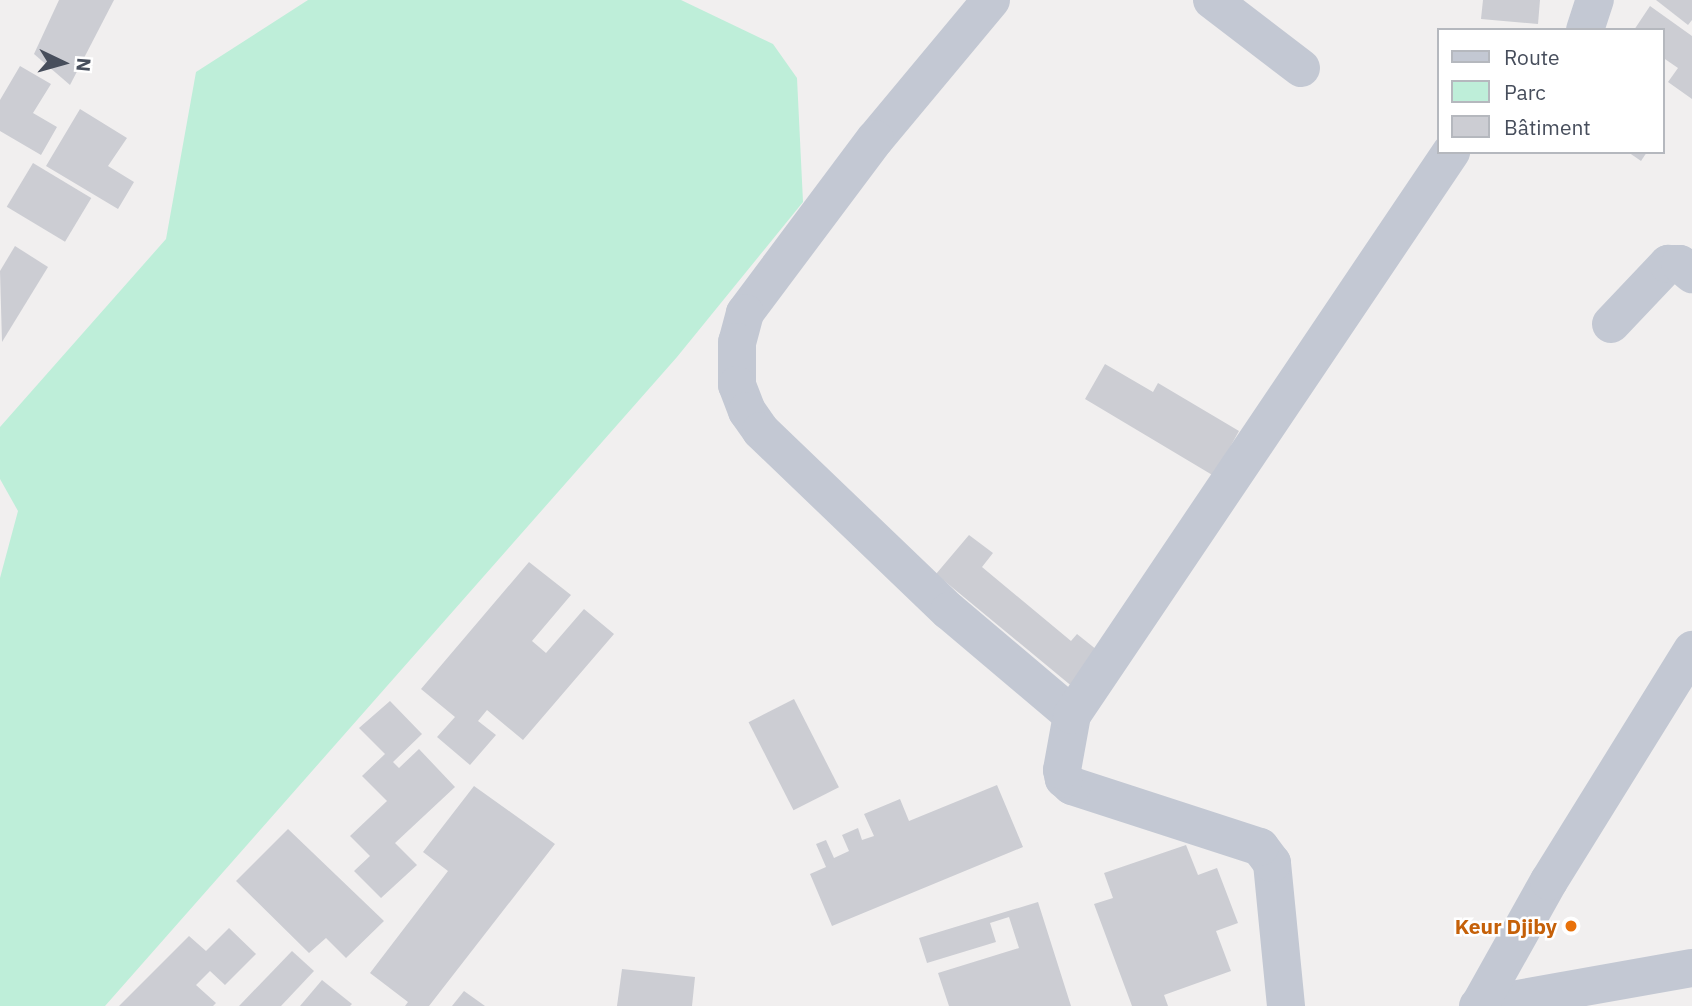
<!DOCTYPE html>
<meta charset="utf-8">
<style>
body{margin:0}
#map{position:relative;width:1692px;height:1006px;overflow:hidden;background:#f1efef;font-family:"IBM Plex Sans",sans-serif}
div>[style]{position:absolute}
.green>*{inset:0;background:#beeed9}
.building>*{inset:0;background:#cccdd3;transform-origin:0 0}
.street>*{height:38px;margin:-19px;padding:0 19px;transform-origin:19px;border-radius:19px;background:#c3c8d3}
.dots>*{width:19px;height:19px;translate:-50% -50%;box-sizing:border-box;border:4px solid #fff;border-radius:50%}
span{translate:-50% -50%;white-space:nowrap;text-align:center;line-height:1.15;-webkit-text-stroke:5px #fff;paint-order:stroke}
.food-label{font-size:21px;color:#c56008;font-weight:700}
.right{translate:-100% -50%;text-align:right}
.legend{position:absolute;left:1437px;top:28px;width:228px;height:126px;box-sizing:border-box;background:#fff;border:2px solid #b5b8be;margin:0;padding:9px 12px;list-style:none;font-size:21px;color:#474e5c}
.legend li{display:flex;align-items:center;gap:14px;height:35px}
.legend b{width:35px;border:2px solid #b5b8be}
.north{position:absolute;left:28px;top:28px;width:70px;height:70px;-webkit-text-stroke:5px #fff;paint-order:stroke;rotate:95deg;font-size:19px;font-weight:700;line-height:28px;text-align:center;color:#474e5c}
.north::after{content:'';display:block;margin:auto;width:24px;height:32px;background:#474e5c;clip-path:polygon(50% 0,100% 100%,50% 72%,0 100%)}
</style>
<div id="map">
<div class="green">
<div style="clip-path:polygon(308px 0,681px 0,773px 44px,797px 78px,803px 202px,677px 357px,105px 1006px,0 1006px,0 578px,18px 511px,0 479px,0 427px,166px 239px,196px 72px)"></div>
</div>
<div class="building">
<div style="clip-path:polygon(59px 0,114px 0,70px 85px,34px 54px)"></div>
<div style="clip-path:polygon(1483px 0,1540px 0,1538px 24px,1481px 19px)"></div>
<div style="clip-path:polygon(1656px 0,1692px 0,1692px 20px,1688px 25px)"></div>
<div style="clip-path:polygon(1650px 6px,1692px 36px,1692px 99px,1668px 82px,1678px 68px,1662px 57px,1662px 30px,1634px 30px)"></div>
<div style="clip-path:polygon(20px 66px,51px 84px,33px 113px,57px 127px,41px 155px,0 131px,0 100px)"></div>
<div style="clip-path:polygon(80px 109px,127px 138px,108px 166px,134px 182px,118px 209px,46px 166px)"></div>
<div style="clip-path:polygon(1628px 152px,1647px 152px,1641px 161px)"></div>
<div style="left:33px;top:163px;width:68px;height:51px;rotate:31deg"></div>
<div style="clip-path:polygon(15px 246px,48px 267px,2px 342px,0 271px)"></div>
<div style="clip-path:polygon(1105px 364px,1153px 392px,1158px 383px,1239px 431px,1214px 476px,1085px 399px)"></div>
<div style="clip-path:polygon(969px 535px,993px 553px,982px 567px,1071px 641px,1077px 634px,1102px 654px,1074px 688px,936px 574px)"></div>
<div style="clip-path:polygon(529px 562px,571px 595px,532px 641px,546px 653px,584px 609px,614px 634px,523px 740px,487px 710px,478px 721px,496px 735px,470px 765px,437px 737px,455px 717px,421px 689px)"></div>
<div style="left:794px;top:699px;width:99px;height:51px;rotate:63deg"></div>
<div style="clip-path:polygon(390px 701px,422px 734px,393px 762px,399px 768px,419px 749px,455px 787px,395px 843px,417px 865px,381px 898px,354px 871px,370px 856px,350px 836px,387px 801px,362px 776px,385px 754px,359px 728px)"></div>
<div style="clip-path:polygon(997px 785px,1023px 847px,832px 926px,810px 874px,826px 867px,816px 844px,826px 840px,834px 858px,849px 851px,842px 835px,858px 828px,862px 840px,874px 836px,864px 814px,900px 799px,909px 821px)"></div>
<div style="clip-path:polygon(474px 786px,555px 844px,429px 1006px,405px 1006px,408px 1002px,370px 973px,448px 871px,423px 852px)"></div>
<div style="clip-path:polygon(288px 829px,384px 921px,346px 958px,326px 938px,309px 953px,236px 881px)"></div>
<div style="clip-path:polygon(1186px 845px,1198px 875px,1217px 868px,1238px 923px,1216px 931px,1231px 971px,1164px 995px,1168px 1006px,1132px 1006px,1094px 904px,1113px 898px,1104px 873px)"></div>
<div style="clip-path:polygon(1038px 902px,1071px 1006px,949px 1006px,938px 973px,1019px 948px,1009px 917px,990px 923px,996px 942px,927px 963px,919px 938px)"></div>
<div style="clip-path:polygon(229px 928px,256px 954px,225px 985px,210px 971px,196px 985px,216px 1003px,213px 1006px,119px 1006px,189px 936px,206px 951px)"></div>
<div style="clip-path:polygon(292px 951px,314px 971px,281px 1006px,239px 1006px)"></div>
<div style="clip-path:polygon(622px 969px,695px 977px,692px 1006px,617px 1006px)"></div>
<div style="clip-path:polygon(322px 980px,352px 1004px,350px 1006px,300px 1006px)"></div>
<div style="clip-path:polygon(464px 991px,485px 1006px,452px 1006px)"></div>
</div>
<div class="street">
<div style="left:991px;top:0;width:181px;rotate:129.8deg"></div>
<div style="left:875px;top:139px;width:217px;rotate:126.8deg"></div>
<div style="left:745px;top:313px;width:30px;rotate:105deg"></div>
<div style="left:737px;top:342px;width:43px;rotate:90deg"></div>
<div style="left:737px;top:385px;width:28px;rotate:69deg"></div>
<div style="left:747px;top:411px;width:24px;rotate:55deg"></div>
<div style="left:761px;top:431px;width:260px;rotate:43.8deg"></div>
<div style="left:949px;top:611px;width:161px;rotate:40.2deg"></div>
<div style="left:1212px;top:0;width:112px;rotate:37.4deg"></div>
<div style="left:1585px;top:30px;width:32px;rotate:-72deg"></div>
<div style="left:1611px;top:324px;width:83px;rotate:-46.5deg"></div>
<div style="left:1668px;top:264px;width:12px"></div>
<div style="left:1680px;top:264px;width:16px;rotate:40deg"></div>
<div style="left:1286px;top:1006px;width:144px;rotate:-95.6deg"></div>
<div style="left:1272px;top:863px;width:20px;rotate:-127deg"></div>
<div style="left:1260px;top:847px;width:198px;rotate:-162deg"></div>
<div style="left:1072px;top:786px;width:11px;rotate:-139deg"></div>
<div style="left:1064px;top:779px;width:9px;rotate:-103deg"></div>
<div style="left:1062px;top:770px;width:56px;rotate:-79.7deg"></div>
<div style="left:1072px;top:715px;width:679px;rotate:-56.05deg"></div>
<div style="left:1478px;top:1006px;width:217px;rotate:-10.1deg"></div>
<div style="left:1479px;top:1006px;width:143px;rotate:-60.8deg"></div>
<div style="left:1549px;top:881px;width:272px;rotate:-58.2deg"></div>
</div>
<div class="dots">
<div style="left:1571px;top:926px;background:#e8710a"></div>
</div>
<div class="food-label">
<span class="right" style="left:1557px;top:926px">Keur Djiby</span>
</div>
<ul class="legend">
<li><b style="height:9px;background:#c3c8d3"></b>Route</li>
<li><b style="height:19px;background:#beeed9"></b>Parc</li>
<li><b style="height:19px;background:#cccdd3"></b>Bâtiment</li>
</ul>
<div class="north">N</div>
</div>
